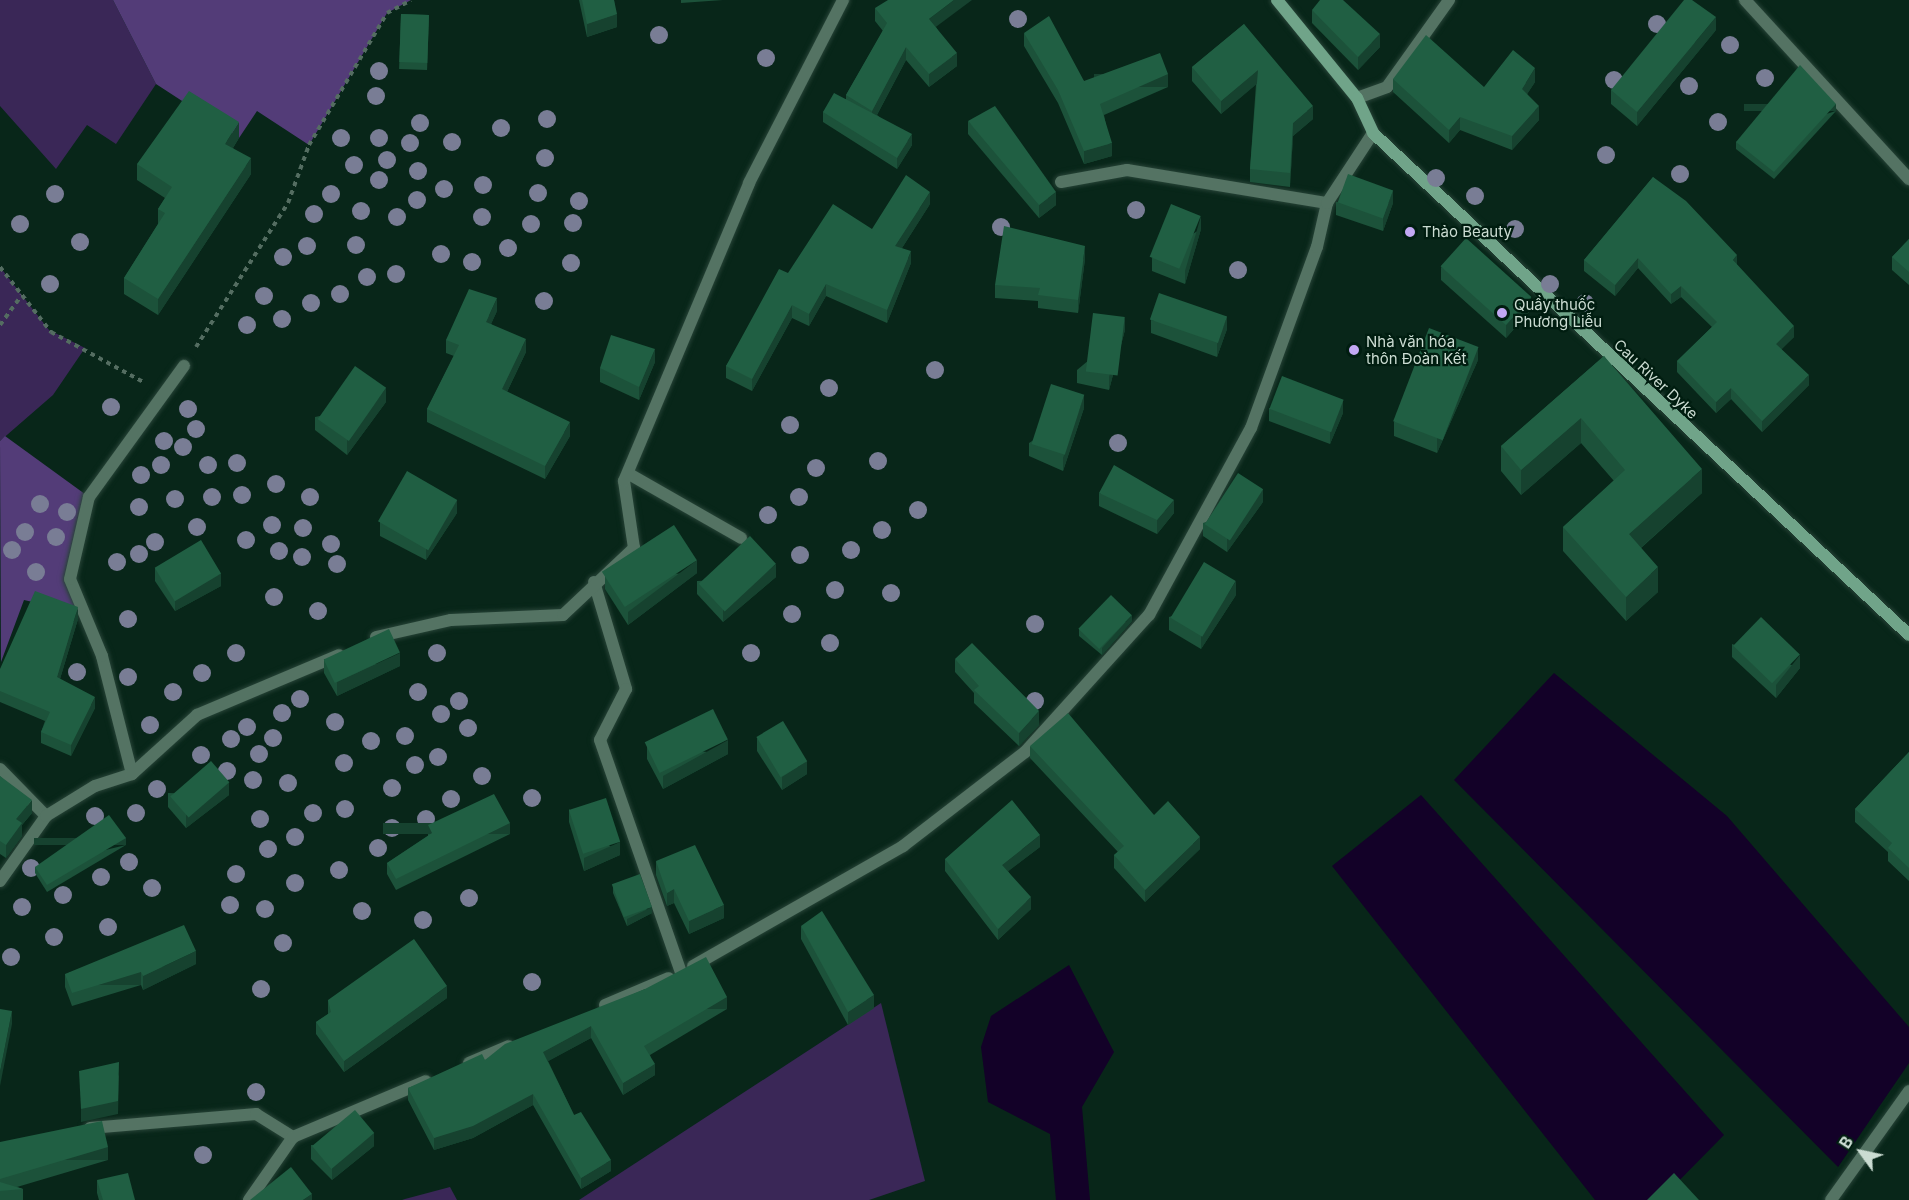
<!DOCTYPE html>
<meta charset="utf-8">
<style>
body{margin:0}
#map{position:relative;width:1909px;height:1200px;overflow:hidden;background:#082619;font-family:Inter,sans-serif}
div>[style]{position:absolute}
.green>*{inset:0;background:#3a2757}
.forest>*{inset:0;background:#533c78}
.water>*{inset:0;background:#130128}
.path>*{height:4px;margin-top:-2px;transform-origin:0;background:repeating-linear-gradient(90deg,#546d61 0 4.5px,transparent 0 9px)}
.roads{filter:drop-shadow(0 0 2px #274337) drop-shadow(0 0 2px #274337)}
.service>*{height:12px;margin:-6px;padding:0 6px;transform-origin:6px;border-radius:6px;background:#547363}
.minor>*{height:12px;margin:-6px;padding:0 6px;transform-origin:6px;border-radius:6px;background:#547363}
.secondary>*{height:12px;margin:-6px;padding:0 6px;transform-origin:6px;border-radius:6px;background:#70a489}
.trees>*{width:18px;height:18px;margin:-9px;border-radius:50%;background:#797d95}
.wall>*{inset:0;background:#1c523a;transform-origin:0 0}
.shaded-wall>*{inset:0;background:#16422f;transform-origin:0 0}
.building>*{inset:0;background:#205f43;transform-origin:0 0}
.dots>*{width:16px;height:16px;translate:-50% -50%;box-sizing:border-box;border:3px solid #001d10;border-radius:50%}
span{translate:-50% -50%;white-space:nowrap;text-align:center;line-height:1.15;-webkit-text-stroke:4.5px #001d10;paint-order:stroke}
.poi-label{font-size:15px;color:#cbdcd2}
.left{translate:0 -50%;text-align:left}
.street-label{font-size:15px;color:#cbdcd2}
.north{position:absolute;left:1831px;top:1122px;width:60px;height:60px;-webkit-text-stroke:4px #001d10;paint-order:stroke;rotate:303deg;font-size:16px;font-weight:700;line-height:24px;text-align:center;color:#cbdcd2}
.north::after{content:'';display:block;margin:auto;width:21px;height:27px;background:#cbdcd2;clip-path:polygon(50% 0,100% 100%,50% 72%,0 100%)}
</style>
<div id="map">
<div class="green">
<div style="clip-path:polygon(0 0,113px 0,156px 84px,116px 144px,87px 125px,56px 169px,0 106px)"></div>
<div style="clip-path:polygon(0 267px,49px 330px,85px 348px,53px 395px,0 441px)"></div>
<div style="clip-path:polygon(881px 1003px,925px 1181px,869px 1200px,579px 1200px)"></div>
<div style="clip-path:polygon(450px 1187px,457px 1200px,402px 1200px,405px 1199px)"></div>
</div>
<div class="forest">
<div style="clip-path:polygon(113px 0,411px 0,387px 13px,309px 145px,257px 111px,239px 138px,156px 84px)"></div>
<div style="clip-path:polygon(5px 436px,89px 497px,70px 579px,85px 614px,24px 600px,1px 662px,0 441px)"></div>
</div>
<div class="water">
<div style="clip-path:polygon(1554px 673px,1727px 816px,1909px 1027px,1909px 1063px,1838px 1167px,1454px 780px)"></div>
<div style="clip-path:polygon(1421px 795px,1724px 1135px,1660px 1200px,1595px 1200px,1332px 866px)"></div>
<div style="clip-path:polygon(1069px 965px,1114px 1052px,1082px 1107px,1090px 1200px,1056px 1200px,1050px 1134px,988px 1102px,981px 1047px,991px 1016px)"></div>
</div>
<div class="path">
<div style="left:0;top:267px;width:83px;rotate:51.9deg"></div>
<div style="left:51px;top:332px;width:105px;rotate:28.5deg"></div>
<div style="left:0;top:325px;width:37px;rotate:-54deg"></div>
<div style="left:196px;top:347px;width:171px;rotate:-57.4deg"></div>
<div style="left:288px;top:203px;width:62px;rotate:-70.1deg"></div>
<div style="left:309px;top:145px;width:153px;rotate:-59.4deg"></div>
<div style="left:387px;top:13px;width:27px;rotate:-28deg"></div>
</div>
<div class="roads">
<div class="service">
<div style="left:629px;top:474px;width:129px;rotate:29.7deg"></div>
<div style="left:594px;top:582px;width:112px;rotate:73.3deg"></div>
<div style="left:626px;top:689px;width:57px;rotate:117deg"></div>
<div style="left:600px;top:740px;width:246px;rotate:70.8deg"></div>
<div style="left:0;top:769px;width:66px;rotate:45.6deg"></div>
</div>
<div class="minor">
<div style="left:1745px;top:0;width:243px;rotate:47.5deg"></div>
<div style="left:1357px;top:98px;width:32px;rotate:-20deg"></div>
<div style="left:1387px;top:87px;width:107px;rotate:-54.5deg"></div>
<div style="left:1061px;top:182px;width:67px;rotate:-10.3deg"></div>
<div style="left:1127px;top:170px;width:203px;rotate:9.4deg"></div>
<div style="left:376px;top:637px;width:77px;rotate:-12.8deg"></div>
<div style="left:451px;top:620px;width:112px;rotate:-2.6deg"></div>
<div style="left:563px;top:615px;width:98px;rotate:-43.3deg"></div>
<div style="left:634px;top:548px;width:68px;rotate:-98.5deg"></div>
<div style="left:624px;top:481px;width:323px;rotate:-67.2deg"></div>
<div style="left:749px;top:183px;width:206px;rotate:-62.8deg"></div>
<div style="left:132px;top:774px;width:122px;rotate:-104.3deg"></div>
<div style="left:102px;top:656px;width:83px;rotate:-112.6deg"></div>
<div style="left:70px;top:579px;width:84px;rotate:-77deg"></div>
<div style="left:89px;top:497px;width:162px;rotate:-54.1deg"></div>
<div style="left:0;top:881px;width:80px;rotate:-54.7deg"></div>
<div style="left:46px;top:816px;width:57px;rotate:-31.5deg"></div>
<div style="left:95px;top:786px;width:39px;rotate:-18deg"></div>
<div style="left:132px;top:774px;width:88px;rotate:-42.2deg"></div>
<div style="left:197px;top:715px;width:154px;rotate:-22.9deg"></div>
<div style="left:693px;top:966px;width:242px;rotate:-29.7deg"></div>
<div style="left:903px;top:846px;width:154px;rotate:-37.6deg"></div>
<div style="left:1025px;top:752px;width:185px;rotate:-47.9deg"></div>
<div style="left:1149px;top:615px;width:213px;rotate:-61.4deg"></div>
<div style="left:1251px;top:428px;width:193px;rotate:-70deg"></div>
<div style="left:1317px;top:247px;width:45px;rotate:-77.2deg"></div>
<div style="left:1327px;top:203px;width:84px;rotate:-56.7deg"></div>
<div style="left:605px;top:1005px;width:69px;rotate:-22.9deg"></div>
<div style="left:469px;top:1063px;width:43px;rotate:-23deg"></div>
<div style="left:90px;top:1128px;width:167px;rotate:-4.8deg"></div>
<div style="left:256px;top:1114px;width:44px;rotate:31.9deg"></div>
<div style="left:249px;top:1200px;width:77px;rotate:-55.1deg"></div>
<div style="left:293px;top:1137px;width:144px;rotate:-22.8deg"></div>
<div style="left:1831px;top:1200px;width:134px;rotate:-54.4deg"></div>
</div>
<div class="secondary">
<div style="left:1277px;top:0;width:127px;rotate:50.8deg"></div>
<div style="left:1357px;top:98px;width:38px;rotate:65deg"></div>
<div style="left:1373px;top:133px;width:734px;rotate:43.12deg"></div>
</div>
</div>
<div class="trees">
<div style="left:1018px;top:19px"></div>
<div style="left:1657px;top:24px"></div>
<div style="left:659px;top:35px"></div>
<div style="left:1730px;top:45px"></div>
<div style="left:766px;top:58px"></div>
<div style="left:379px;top:71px"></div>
<div style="left:1765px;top:78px"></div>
<div style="left:1614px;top:80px"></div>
<div style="left:1689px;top:86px"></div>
<div style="left:376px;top:96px"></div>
<div style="left:547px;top:119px"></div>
<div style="left:1718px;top:122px"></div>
<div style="left:420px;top:123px"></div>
<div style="left:501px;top:128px"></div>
<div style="left:341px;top:138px"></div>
<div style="left:379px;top:138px"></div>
<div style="left:452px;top:142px"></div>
<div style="left:410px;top:143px"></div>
<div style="left:1606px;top:155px"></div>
<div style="left:545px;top:158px"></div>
<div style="left:387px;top:160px"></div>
<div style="left:354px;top:165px"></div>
<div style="left:418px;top:171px"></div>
<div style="left:1680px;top:174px"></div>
<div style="left:1436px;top:178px"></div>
<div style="left:379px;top:180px"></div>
<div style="left:483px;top:185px"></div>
<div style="left:444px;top:189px"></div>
<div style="left:538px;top:193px"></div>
<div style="left:55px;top:194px"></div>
<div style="left:331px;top:194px"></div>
<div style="left:1475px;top:196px"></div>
<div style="left:417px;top:200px"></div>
<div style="left:579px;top:201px"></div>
<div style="left:1136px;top:210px"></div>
<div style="left:361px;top:211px"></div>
<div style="left:314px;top:214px"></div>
<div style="left:397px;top:217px"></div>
<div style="left:482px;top:217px"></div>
<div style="left:573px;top:223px"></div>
<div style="left:20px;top:224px"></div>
<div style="left:531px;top:224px"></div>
<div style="left:1001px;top:227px"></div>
<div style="left:1515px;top:229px"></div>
<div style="left:80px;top:242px"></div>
<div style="left:356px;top:245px"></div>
<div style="left:307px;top:246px"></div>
<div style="left:508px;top:248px"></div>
<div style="left:441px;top:254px"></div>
<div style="left:283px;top:257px"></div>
<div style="left:472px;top:262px"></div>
<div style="left:571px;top:263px"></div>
<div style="left:1238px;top:270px"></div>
<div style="left:396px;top:274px"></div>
<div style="left:367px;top:277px"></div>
<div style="left:50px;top:284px"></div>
<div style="left:1550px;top:284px"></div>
<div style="left:340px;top:294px"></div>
<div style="left:264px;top:296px"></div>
<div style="left:544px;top:301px"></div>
<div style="left:311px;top:303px"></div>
<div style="left:1585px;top:303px"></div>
<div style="left:282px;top:319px"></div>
<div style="left:247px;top:325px"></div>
<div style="left:935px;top:370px"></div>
<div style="left:829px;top:388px"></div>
<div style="left:111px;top:407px"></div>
<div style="left:188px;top:409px"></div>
<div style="left:790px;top:425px"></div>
<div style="left:196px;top:429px"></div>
<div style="left:164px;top:441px"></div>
<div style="left:1118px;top:443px"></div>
<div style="left:183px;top:447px"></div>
<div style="left:878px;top:461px"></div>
<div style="left:237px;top:463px"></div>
<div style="left:161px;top:465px"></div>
<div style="left:208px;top:465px"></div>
<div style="left:816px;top:468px"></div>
<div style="left:141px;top:475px"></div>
<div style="left:276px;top:484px"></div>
<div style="left:242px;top:495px"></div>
<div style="left:212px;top:497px"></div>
<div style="left:310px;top:497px"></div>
<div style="left:799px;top:497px"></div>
<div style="left:175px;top:499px"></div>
<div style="left:40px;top:504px"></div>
<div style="left:139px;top:507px"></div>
<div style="left:918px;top:510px"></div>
<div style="left:67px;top:512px"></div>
<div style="left:768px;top:515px"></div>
<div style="left:272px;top:525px"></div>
<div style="left:197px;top:527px"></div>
<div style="left:303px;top:528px"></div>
<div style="left:882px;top:530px"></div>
<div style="left:25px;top:532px"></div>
<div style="left:56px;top:537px"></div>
<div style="left:246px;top:540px"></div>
<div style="left:155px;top:542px"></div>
<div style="left:331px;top:544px"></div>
<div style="left:12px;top:550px"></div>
<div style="left:851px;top:550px"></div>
<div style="left:279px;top:551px"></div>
<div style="left:139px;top:554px"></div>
<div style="left:800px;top:555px"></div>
<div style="left:302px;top:557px"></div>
<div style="left:117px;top:562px"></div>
<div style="left:337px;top:564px"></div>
<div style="left:36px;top:572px"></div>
<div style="left:835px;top:590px"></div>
<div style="left:891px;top:593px"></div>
<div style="left:274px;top:597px"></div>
<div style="left:318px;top:611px"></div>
<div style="left:792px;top:614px"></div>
<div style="left:128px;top:619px"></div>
<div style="left:1035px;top:624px"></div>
<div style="left:830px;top:643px"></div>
<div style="left:236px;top:653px"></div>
<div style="left:437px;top:653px"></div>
<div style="left:751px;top:653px"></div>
<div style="left:77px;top:672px"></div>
<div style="left:202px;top:673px"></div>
<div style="left:128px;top:677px"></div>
<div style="left:173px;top:692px"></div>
<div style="left:418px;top:692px"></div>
<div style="left:300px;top:699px"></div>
<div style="left:459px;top:701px"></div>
<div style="left:1035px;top:701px"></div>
<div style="left:282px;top:713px"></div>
<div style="left:441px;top:714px"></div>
<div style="left:335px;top:722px"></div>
<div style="left:150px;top:725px"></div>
<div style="left:247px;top:727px"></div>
<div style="left:468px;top:728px"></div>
<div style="left:405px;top:736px"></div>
<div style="left:273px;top:738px"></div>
<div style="left:231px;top:739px"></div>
<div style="left:371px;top:741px"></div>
<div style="left:259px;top:754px"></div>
<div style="left:201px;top:755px"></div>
<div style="left:438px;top:757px"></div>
<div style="left:344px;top:763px"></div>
<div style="left:415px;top:765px"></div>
<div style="left:227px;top:771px"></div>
<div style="left:482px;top:776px"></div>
<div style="left:253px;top:780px"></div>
<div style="left:288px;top:783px"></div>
<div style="left:392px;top:788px"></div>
<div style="left:157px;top:789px"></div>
<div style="left:532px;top:798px"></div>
<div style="left:451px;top:799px"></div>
<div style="left:345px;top:809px"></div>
<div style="left:136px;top:813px"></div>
<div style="left:313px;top:813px"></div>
<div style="left:95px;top:816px"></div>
<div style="left:260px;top:819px"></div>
<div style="left:426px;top:819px"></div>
<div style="left:392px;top:828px"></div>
<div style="left:295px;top:837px"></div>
<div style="left:378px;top:848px"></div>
<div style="left:268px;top:849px"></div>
<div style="left:129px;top:862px"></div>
<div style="left:31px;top:868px"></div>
<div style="left:339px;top:870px"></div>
<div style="left:236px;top:874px"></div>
<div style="left:101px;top:877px"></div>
<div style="left:295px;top:883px"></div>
<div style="left:152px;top:888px"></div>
<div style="left:63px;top:895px"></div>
<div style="left:469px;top:898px"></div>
<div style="left:230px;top:905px"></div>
<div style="left:22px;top:907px"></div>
<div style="left:265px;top:909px"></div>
<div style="left:362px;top:911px"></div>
<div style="left:423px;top:920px"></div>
<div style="left:108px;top:927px"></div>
<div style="left:54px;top:937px"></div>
<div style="left:283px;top:943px"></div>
<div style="left:11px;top:957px"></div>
<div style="left:532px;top:982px"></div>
<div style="left:261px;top:989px"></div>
<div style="left:256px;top:1092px"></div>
<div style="left:203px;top:1155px"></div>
</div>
<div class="wall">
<div style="clip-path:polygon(579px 0,614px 0,617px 27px,587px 37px)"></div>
<div style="clip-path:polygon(681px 0,723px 0,681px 3px)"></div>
<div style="clip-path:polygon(875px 8px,936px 27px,957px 66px,929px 87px,906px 60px,877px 115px,912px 145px,897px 169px,823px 122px,823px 112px,846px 99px,846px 95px,883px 31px,875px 21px)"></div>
<div style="clip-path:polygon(1312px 10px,1380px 47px,1358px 70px,1312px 23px)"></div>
<div style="left:401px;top:14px;width:28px;height:55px;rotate:2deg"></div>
<div style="clip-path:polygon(1244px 24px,1313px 119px,1293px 136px,1290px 187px,1250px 182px,1250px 169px,1256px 84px,1221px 114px,1192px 81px,1192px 67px)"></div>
<div style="clip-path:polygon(1716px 30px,1637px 126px,1611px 104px,1611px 90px)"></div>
<div style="clip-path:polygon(1024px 33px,1084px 81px,1168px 87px,1104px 115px,1112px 156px,1084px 164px,1058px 103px,1024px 46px)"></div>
<div style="clip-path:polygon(1393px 79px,1484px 87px,1535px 82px,1527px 94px,1539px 120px,1512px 150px,1460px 130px,1449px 143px,1393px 92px)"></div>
<div style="clip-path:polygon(1836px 111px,1774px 179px,1736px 149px,1736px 142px)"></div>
<div style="clip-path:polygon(968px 121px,1056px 205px,1039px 218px,968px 134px)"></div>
<div style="clip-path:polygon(239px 138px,233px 148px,251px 174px,158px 315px,124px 294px,124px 278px,158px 224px,158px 209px,165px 198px,137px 180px,137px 164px)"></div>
<div style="clip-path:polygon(1653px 177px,1737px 265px,1794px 337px,1781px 349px,1809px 385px,1762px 432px,1731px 399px,1716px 413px,1677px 372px,1677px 361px,1712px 327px,1681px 297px,1671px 304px,1638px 268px,1615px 296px,1584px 271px,1584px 260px)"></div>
<div style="clip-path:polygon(1336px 202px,1393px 203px,1383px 231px,1336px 215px)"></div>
<div style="clip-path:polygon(930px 204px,902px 248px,911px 263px,887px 323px,826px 296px,809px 326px,792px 318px,752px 391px,726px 378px,726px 366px,788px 273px,872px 229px)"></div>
<div style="clip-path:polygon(1201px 229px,1185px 284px,1152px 271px,1152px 258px)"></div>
<div style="clip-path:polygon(1909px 239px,1909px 285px,1892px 270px,1892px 257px)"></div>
<div style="clip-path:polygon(1085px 259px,1078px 313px,1038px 308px,1038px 301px,995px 298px,995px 285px)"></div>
<div style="clip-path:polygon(1441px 267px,1531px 310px,1506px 338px,1441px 280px)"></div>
<div style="clip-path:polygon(497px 311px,491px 324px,526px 352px,507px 392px,570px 436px,545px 479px,427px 422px,427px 409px,454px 356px,446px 353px,446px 340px)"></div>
<div style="clip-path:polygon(1151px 320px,1227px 329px,1217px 357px,1151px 333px)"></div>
<div style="clip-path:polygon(1125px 330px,1109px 390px,1077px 383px,1077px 370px)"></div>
<div style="clip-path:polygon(1604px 356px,1702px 493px,1641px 548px,1658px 592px,1626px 621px,1563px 551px,1563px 527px,1614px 481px,1581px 443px,1521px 495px,1501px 471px,1501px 446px)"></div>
<div style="clip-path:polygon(1478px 360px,1437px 453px,1394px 436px,1394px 422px)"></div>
<div style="clip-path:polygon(655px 362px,639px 400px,600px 382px,600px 368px)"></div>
<div style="clip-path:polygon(386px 402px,347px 455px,315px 430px,315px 417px)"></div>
<div style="clip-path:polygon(1084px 408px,1063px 471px,1029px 456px,1029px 443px)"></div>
<div style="clip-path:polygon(1269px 408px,1343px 413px,1330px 444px,1269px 421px)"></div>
<div style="clip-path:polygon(1099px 493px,1174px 513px,1157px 534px,1099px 506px)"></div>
<div style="clip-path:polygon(1263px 502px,1227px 552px,1203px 536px,1203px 523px)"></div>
<div style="clip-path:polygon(457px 513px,426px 560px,380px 536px,380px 522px)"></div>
<div style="clip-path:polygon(155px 568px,221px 586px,175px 611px,155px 581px)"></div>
<div style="clip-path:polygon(697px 573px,628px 625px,605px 589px,605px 576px)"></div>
<div style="clip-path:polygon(776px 577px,723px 622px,697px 594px,697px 581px)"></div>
<div style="clip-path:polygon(1236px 595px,1201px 649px,1169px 630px,1169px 617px)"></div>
<div style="clip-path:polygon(78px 619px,60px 679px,95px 708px,71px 756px,41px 743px,41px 732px,45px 721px,0 702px,0 669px)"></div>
<div style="clip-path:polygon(1132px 621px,1102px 655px,1079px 636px,1079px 629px)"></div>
<div style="clip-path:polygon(1732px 644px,1800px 668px,1776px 698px,1732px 657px)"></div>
<div style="clip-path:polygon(324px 659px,400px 666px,337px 696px,324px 673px)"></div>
<div style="clip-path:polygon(955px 659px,1039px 725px,1019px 746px,974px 703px,974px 693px,955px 672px)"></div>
<div style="clip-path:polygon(757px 738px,807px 774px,782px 790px,757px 751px)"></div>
<div style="clip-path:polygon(647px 746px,728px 754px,663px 789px,647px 759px)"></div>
<div style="clip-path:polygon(1030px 746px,1154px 815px,1200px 849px,1145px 902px,1114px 868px,1114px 855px,1118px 852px,1030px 758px)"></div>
<div style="clip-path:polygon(1909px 752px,1909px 881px,1888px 861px,1888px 852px,1855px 822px,1855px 809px)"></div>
<div style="clip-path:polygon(0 776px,32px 813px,22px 825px,22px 836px,6px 858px,0 854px)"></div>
<div style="clip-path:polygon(168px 793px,229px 795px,186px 828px,168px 807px)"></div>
<div style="clip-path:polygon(569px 809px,620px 855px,584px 871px,569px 822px)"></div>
<div style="clip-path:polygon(428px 825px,510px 834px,396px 890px,387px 874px,387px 863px,428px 836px)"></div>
<div style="clip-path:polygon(126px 845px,47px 892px,35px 873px,35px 867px)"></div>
<div style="clip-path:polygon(1040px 847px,1008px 871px,1031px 909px,998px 940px,945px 871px,945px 859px)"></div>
<div style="clip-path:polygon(656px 861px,724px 918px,689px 934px,674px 903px,667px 906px,656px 875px)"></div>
<div style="clip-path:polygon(613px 886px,652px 913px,627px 926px,613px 893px)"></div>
<div style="clip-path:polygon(801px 926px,874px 1008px,848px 1025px,801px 939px)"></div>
<div style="clip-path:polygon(196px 964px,143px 990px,141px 985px,72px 1006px,65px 987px,65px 974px)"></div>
<div style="clip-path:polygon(645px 989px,727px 1009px,650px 1055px,655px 1075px,623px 1095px,591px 1038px,548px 1061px,574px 1115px,611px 1171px,581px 1189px,533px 1105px,473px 1138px,434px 1150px,408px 1100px,408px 1088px,485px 1060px)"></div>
<div style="clip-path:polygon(447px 998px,344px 1072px,316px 1034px,316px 1022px,328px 1014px,328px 1000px)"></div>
<div style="clip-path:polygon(0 1143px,108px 1160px,17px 1187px,23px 1189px,23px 1200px,0 1200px)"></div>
<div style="clip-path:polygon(311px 1145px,374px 1146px,332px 1180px,311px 1159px)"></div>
<div style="clip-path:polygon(97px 1180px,135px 1200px,99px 1200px,97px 1193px)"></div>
</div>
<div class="shaded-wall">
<div style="clip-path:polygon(954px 0,972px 0,929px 32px,929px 19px)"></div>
<div style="clip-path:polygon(617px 14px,617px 27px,587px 37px,587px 24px)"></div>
<div style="clip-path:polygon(1716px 17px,1716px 30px,1637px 126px,1637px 112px)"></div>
<div style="clip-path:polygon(1380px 34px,1380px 47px,1358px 70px,1358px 57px)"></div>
<div style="clip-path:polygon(906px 47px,906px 60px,872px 124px,872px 111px)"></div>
<div style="clip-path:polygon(957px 53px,957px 66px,929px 87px,929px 74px)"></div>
<div style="clip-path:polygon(1535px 68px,1535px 82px,1522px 102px,1522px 89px)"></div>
<div style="clip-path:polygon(1258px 70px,1258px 83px,1221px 114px,1221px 101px)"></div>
<div style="left:1168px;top:74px;width:13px;height:74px;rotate:90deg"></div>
<div style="left:1836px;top:104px;width:7px;height:92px;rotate:90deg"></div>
<div style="clip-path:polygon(1313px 106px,1313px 119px,1293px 136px,1290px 187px,1293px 123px)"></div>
<div style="clip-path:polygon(1539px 106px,1539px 120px,1512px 150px,1512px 136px)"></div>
<div style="clip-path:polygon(1460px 117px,1460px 130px,1449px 143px,1449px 130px)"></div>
<div style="clip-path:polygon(239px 122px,239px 138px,225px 160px,225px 144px)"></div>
<div style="clip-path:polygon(912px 134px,912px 145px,897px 169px,897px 158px)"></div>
<div style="clip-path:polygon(1112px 143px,1112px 156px,1084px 164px,1084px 151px)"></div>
<div style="clip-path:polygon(251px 158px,251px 174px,158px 315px,158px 299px)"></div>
<div style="clip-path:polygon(1393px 190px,1393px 203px,1383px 231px,1383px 218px)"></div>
<div style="clip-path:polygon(930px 192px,930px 204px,895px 259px,895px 246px)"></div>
<div style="clip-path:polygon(1056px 192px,1056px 205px,1039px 218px,1039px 205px)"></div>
<div style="clip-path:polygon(1201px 216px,1201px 229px,1185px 284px,1185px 271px)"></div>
<div style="clip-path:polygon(1085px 246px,1085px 259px,1078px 313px,1078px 300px)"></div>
<div style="clip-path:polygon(911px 251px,911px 263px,887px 323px,887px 310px)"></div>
<div style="clip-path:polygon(1737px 255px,1737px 266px,1733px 260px)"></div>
<div style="clip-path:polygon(1638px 258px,1638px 268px,1615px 296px,1615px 285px)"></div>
<div style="clip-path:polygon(826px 284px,826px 296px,809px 326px,809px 314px)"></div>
<div style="clip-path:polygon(1681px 286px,1681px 297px,1671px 304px,1671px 294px)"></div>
<div style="clip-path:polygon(1531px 297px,1531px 310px,1506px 338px,1506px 325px)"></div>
<div style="clip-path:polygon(497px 298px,497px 311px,486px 335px,486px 322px)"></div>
<div style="clip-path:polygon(792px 305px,792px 318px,752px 391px,752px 379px)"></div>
<div style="clip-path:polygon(1227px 316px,1227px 329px,1217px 357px,1217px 344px)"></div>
<div style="clip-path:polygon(1125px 317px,1125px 330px,1109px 390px,1109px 377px)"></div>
<div style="clip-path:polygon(1794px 326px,1794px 337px,1776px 355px,1776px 344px)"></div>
<div style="clip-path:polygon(526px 339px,526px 352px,502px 402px,502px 389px)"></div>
<div style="clip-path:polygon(1478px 347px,1478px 360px,1437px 453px,1437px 439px)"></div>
<div style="clip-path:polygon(655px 349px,655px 362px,639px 400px,639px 387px)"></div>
<div style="clip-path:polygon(1809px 375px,1809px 385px,1762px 432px,1762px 421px)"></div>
<div style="clip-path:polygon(386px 388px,386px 402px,347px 455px,347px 441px)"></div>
<div style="clip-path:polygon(1731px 388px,1731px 399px,1716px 413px,1716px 402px)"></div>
<div style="clip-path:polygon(1084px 395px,1084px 408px,1063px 471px,1063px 458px)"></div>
<div style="clip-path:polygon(1343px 400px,1343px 413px,1330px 444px,1330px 431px)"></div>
<div style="clip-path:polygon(1581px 418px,1581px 443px,1521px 495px,1521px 470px)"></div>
<div style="clip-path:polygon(570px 422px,570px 436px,545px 479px,545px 466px)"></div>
<div style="clip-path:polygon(1702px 469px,1702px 493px,1629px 558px,1629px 534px)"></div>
<div style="clip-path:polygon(1263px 489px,1263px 502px,1227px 552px,1227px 539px)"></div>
<div style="clip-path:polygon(457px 500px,457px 513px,426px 560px,426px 547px)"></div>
<div style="clip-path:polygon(1174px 500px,1174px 513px,1157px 534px,1157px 520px)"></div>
<div style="clip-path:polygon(697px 560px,697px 573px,628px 625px,628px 612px)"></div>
<div style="clip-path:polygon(776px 564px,776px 577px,723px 622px,723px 609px)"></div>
<div style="clip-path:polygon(1658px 567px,1658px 592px,1626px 621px,1626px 597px)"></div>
<div style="clip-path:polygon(221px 573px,221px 586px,175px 611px,175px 598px)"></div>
<div style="clip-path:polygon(1236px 581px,1236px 595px,1201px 649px,1201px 636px)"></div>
<div style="clip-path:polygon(78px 607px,78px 619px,57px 689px,57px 677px)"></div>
<div style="clip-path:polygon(1132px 615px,1132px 621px,1102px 655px,1102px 648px)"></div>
<div style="clip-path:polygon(400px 653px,400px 666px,337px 696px,337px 682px)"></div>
<div style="clip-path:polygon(1800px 655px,1800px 668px,1776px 698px,1776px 685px)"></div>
<div style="clip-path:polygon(95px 697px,95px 708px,71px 756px,71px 745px)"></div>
<div style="clip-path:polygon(1039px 711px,1039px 725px,1019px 746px,1019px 733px)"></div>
<div style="clip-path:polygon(728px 740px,728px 754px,663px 789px,663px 776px)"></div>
<div style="clip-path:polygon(807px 761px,807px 774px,782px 790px,782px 777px)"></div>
<div style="clip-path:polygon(229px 782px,229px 795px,186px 828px,186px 815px)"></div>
<div style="clip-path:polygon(32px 800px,32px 813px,22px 825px,22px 836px,6px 858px,6px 845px,16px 819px)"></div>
<div style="left:510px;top:823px;width:11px;height:127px;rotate:90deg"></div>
<div style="clip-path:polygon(1040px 835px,1040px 847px,1002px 876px,1002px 865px)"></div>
<div style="clip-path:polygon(1200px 837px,1200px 849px,1145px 902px,1145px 890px)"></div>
<div style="left:126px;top:838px;width:7px;height:92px;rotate:90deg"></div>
<div style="clip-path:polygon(620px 842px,620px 855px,584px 871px,584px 858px)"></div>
<div style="clip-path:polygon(674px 889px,674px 903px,667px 906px,667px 893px)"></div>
<div style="clip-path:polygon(1031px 897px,1031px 909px,998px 940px,998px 929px)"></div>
<div style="clip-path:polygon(724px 905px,724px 918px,689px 934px,689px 921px)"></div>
<div style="clip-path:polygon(652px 907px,652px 913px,627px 926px,627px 919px)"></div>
<div style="clip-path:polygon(196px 951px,196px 964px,143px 990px,143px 976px)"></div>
<div style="left:141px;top:972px;width:13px;height:72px;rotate:90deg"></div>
<div style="clip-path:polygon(447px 986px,447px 998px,344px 1072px,344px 1061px)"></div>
<div style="clip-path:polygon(874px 995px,874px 1008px,848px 1025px,848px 1012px)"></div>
<div style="left:727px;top:997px;width:12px;height:96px;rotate:90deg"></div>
<div style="clip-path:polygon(12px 1011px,12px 1024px,0 1086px,0 1072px)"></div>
<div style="clip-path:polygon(591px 1026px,591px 1038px,543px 1064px,543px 1052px)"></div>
<div style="clip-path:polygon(655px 1064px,655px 1075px,623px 1095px,623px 1083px)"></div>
<div style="clip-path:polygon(119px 1075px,118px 1114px,81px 1122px,81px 1109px)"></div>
<div style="clip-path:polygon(533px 1094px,533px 1105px,473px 1138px,434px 1150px,434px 1138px)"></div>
<div style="clip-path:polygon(374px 1133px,374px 1146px,332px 1180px,332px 1167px)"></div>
<div style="left:108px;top:1147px;width:13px;height:113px;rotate:90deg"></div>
<div style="clip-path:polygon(611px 1160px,611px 1171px,581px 1189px,581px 1178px)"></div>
<div style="clip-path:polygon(312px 1194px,312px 1200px,303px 1200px)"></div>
</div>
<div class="building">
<div style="clip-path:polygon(582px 0,614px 0,617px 14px,587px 24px)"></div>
<div style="clip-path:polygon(888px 0,954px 0,929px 19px,957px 53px,929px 74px,906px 47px,872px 111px,846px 95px,887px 23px,875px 8px)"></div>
<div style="clip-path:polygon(1320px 0,1343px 0,1380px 34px,1358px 57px,1312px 10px)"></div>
<div style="clip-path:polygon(1684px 0,1692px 0,1716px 17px,1637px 112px,1611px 90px)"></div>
<div style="left:401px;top:14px;width:28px;height:48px;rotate:2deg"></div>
<div style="clip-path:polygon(1049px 16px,1084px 81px,1160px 53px,1168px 74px,1100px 104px,1112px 143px,1084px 151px,1058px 90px,1024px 33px)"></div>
<div style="clip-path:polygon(1244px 24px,1313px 106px,1293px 123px,1290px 173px,1250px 169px,1258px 70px,1221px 101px,1192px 67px)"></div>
<div style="clip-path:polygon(1426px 35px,1484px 87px,1513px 50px,1535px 68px,1522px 89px,1539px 106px,1512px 136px,1460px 117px,1449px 130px,1393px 79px)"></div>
<div style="clip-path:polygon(1800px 65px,1836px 104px,1774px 172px,1736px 142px)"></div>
<div style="clip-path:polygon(189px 91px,239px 122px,225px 144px,251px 158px,158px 299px,124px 278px,165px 213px,158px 209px,172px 187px,137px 164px)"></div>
<div style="clip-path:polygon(834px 93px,912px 134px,897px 158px,823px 112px)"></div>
<div style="clip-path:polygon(995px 106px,1056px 192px,1039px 205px,968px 121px)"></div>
<div style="left:1348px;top:174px;width:48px;height:30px;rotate:20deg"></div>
<div style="clip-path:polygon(906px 175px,930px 192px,895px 246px,911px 251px,887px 310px,826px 284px,809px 314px,792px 305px,752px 379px,726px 366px,779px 269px,788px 273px,833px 204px,872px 229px)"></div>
<div style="clip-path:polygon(1653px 177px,1686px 201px,1737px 255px,1733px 260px,1794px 326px,1776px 344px,1809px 375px,1762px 421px,1731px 388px,1716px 402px,1677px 361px,1717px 322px,1681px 286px,1671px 294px,1638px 258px,1615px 285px,1584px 260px)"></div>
<div style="left:1171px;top:204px;width:32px;height:57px;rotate:22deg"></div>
<div style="clip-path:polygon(1004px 226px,1085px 246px,1078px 300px,1038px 295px,1040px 288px,995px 285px)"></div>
<div style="left:1466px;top:238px;width:88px;height:38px;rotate:42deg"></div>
<div style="clip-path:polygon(1909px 239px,1909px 272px,1892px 257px)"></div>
<div style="clip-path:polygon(469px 289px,497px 298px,486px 322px,526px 339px,502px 389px,570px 422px,545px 466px,427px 409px,459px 345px,446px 340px)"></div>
<div style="left:1159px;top:293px;width:72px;height:28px;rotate:19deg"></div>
<div style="left:1093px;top:313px;width:32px;height:59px;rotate:7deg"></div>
<div style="left:1429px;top:328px;width:53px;height:100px;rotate:21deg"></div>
<div style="clip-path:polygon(611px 335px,655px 349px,639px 387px,600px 368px)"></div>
<div style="clip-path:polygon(1604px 356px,1702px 469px,1629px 534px,1658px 567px,1626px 597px,1563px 527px,1625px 470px,1581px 418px,1521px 470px,1501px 446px)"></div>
<div style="left:355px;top:366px;width:38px;height:65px;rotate:35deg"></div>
<div style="left:1282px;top:376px;width:66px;height:35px;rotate:21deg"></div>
<div style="left:1051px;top:384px;width:35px;height:63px;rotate:18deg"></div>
<div style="clip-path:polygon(1114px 465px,1174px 500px,1157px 520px,1099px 493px)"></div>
<div style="left:407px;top:471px;width:58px;height:58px;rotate:30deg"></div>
<div style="left:1238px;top:473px;width:30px;height:61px;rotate:33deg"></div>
<div style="left:674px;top:525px;width:42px;height:86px;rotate:57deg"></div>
<div style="left:750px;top:536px;width:38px;height:70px;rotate:47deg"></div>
<div style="left:201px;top:540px;width:39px;height:54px;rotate:59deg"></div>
<div style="left:1204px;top:562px;width:37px;height:65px;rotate:31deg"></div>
<div style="clip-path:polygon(35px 591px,78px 607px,57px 677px,95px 697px,71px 745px,41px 732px,50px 712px,0 691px,0 669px)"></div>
<div style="left:1111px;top:595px;width:29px;height:47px;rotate:44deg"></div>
<div style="left:1761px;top:617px;width:54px;height:40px;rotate:44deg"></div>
<div style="left:389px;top:629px;width:26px;height:72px;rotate:65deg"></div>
<div style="clip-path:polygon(972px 643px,1039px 711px,1019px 733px,974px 690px,979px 686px,955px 659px)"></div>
<div style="left:713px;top:709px;width:34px;height:76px;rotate:64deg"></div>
<div style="clip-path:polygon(1068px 713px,1154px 815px,1168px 801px,1200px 837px,1145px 890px,1114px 855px,1124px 846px,1030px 746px)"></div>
<div style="left:783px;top:721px;width:47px;height:31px;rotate:59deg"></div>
<div style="clip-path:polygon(1909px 752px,1909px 868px,1888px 848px,1892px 843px,1855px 809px)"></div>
<div style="left:211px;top:761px;width:28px;height:54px;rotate:49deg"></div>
<div style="clip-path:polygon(0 776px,32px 800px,16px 819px,22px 823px,6px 845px,0 841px)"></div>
<div style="clip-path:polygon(494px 794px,510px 823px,396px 879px,387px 863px,432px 833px,428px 825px)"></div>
<div style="left:606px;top:798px;width:46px;height:39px;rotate:72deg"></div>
<div style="clip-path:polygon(1012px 800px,1040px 835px,1002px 865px,1031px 897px,998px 929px,945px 859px)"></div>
<div style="clip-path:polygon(109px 815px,126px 838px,47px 885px,35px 867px)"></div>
<div style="clip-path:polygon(695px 845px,724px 905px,689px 921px,674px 889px,667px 893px,656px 861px)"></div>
<div style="left:640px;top:874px;width:35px;height:30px;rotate:70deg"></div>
<div style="clip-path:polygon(822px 911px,874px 995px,848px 1012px,801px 926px)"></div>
<div style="clip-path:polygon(184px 925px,196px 951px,143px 976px,141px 972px,72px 993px,65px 974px)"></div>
<div style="clip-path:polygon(414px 939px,447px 986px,344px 1061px,316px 1022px,331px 1012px,328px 1000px)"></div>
<div style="clip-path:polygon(706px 957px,727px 997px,644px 1046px,655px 1064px,623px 1083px,591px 1026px,543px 1052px,574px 1115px,581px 1112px,611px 1160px,581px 1178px,533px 1094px,473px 1126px,434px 1138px,408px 1088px,482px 1054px,485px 1060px,505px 1044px,645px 989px)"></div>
<div style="clip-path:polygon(0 1009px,12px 1011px,0 1072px)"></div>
<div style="clip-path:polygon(119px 1062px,118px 1101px,81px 1109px,79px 1071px)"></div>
<div style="left:355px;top:1110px;width:30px;height:56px;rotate:50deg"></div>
<div style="clip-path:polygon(102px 1121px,108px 1147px,0 1179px,0 1142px)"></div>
<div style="clip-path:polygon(291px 1167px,312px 1194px,303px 1200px,250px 1200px)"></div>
<div style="clip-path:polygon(128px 1173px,135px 1200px,103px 1200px,97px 1180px)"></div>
<div style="clip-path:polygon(1674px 1173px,1699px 1200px,1647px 1200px)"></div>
<div style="clip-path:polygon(0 1182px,23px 1189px,0 1191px)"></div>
</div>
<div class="dots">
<div style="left:1410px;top:232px;background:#c2a8f3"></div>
<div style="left:1502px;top:313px;background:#c2a8f3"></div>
<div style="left:1354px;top:350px;background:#c2a8f3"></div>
</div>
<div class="poi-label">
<span class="left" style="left:1422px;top:232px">Thảo Beauty</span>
<span class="left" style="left:1514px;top:313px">Quầy thuốc<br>Phương Liễu</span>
<span class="left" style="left:1366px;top:350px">Nhà văn hóa<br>thôn Đoàn Kết</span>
</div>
<div class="street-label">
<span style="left:1656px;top:379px;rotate:43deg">Cau River Dyke</span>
</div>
<div class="north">B</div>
</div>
